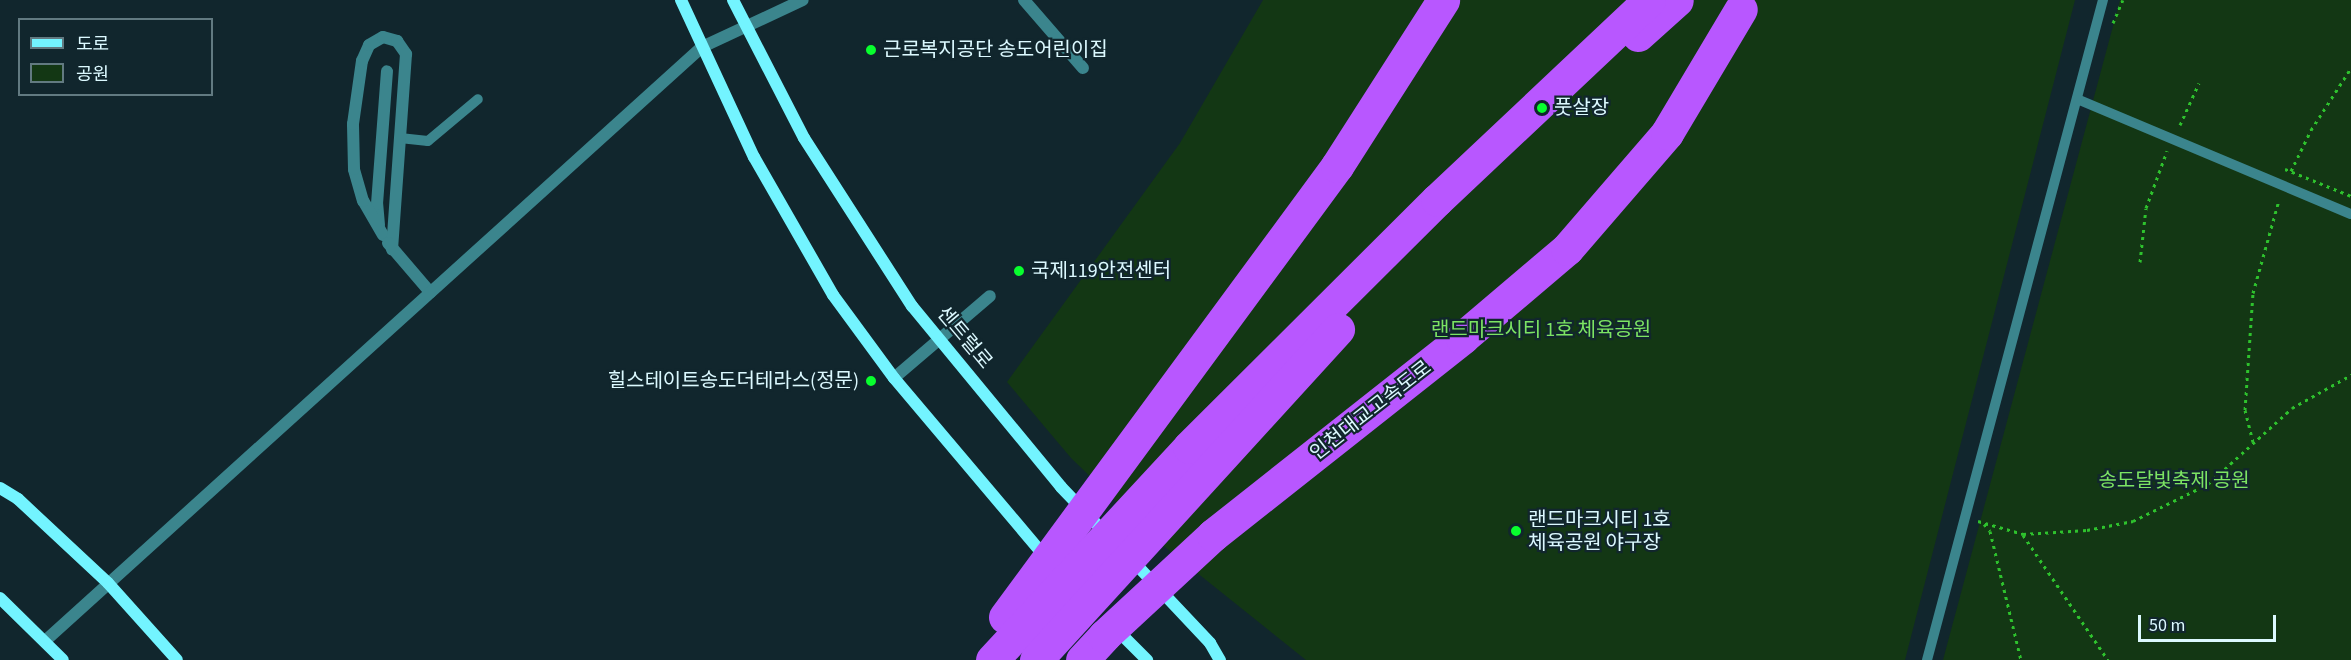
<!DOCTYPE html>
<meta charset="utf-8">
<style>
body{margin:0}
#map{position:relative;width:2351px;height:660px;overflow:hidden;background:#11262d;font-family:"Source Sans 3","Noto Sans KR",sans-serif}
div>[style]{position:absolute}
.green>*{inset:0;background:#133714}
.path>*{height:3px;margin-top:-1.5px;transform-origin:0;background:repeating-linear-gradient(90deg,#2ec22d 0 3px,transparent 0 7.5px)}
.lane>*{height:10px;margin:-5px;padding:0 5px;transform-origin:5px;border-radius:5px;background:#3b858d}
.street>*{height:12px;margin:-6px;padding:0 6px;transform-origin:6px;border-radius:6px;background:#3b858d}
.secondary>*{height:12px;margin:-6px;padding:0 6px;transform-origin:6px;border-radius:6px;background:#73f4ff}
.highway>*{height:33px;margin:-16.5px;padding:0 16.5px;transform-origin:16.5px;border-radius:16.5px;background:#b857ff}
.highway-bridge>*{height:33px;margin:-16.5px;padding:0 16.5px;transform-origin:16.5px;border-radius:16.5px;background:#b857ff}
.dots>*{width:16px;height:16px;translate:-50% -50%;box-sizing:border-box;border:3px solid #11262d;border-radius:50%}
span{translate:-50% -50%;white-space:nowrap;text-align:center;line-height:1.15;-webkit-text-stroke:4.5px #11262d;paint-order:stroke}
.poi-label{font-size:20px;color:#dcf9ff}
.left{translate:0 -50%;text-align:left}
.right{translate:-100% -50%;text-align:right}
.park-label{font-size:20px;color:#7ce463}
.street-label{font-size:20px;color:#dcf9ff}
.legend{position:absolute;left:18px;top:18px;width:195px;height:78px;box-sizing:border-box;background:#11262d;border:2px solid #627a81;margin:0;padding:8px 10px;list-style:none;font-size:18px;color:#dcf9ff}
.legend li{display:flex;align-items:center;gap:12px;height:30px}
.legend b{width:30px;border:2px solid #627a81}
.scale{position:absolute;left:2138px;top:615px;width:138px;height:27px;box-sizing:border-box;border:3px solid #dcf9ff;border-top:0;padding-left:8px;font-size:18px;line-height:21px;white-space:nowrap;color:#dcf9ff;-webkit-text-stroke:4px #11262d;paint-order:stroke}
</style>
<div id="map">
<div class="green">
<div style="clip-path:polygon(1263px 0,2075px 0,1905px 660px,1306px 660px,1156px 540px,1071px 458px,1007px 382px,1180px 143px)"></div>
<div style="clip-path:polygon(2120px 0,2351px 0,2351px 660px,1943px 660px)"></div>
</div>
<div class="path">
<div style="left:2113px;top:23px;width:25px;rotate:-67deg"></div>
<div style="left:2180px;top:125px;width:46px;rotate:-65.7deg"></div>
<div style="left:2285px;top:169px;width:71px;rotate:22.2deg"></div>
<div style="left:2291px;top:171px;width:46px;rotate:-64deg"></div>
<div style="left:2311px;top:130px;width:74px;rotate:-57.2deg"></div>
<div style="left:2140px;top:262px;width:54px;rotate:-83.7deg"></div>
<div style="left:2146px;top:208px;width:61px;rotate:-69.8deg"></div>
<div style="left:2253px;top:442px;width:33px;rotate:-104deg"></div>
<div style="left:2245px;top:410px;width:117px;rotate:-86.1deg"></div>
<div style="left:2253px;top:293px;width:97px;rotate:-74.4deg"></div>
<div style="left:1978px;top:521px;width:47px;rotate:16.1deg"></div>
<div style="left:2023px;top:534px;width:64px;rotate:-3.6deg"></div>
<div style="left:2087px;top:530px;width:47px;rotate:-11.1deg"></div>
<div style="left:2133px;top:521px;width:84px;rotate:-26.3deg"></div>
<div style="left:2208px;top:484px;width:113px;rotate:-42.1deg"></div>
<div style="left:2292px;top:408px;width:68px;rotate:-29.2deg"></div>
<div style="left:1984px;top:524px;width:9px;rotate:49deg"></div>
<div style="left:1990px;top:531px;width:133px;rotate:76.5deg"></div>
<div style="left:2023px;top:535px;width:151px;rotate:55.8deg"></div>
</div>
<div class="lane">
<div style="left:2077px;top:99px;width:297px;rotate:22.8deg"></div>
<div style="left:400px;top:138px;width:28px;rotate:6deg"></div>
<div style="left:428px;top:141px;width:65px;rotate:-40deg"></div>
<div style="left:1927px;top:660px;width:683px;rotate:-75.07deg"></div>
</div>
<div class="street">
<div style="left:1024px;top:0;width:90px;rotate:49.1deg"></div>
<div style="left:379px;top:225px;width:21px;rotate:-95deg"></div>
<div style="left:377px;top:204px;width:133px;rotate:-85.7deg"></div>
<div style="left:383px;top:235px;width:39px;rotate:-120deg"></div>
<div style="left:363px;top:201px;width:33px;rotate:-106deg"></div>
<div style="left:354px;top:169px;width:45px;rotate:-91.3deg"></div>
<div style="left:353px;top:124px;width:64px;rotate:-81.9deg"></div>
<div style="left:362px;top:61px;width:17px;rotate:-66deg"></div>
<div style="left:369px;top:45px;width:16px;rotate:-30deg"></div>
<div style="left:383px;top:37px;width:15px;rotate:16deg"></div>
<div style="left:397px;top:41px;width:16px;rotate:55deg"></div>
<div style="left:406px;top:54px;width:196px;rotate:94.1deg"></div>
<div style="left:388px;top:243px;width:65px;rotate:49.4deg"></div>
<div style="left:894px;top:378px;width:126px;rotate:-40.5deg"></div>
<div style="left:45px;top:641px;width:886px;rotate:-42.12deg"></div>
<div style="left:702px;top:47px;width:111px;rotate:-25deg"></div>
</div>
<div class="secondary">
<div style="left:681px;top:0;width:173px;rotate:65.1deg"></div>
<div style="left:754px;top:157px;width:159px;rotate:60.2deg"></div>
<div style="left:833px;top:295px;width:103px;rotate:53.7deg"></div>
<div style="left:894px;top:378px;width:237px;rotate:49.8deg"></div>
<div style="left:733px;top:0;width:155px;rotate:62.8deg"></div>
<div style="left:804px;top:138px;width:200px;rotate:57.3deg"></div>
<div style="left:912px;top:306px;width:234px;rotate:50.5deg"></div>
<div style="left:1061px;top:487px;width:66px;rotate:46.2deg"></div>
<div style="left:0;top:488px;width:21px;rotate:31deg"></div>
<div style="left:18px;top:499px;width:123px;rotate:43deg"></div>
<div style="left:108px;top:583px;width:103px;rotate:48.1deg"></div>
<div style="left:1130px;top:558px;width:117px;rotate:46.7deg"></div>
<div style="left:1210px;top:643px;width:20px;rotate:60deg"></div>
<div style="left:0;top:598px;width:88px;rotate:44.5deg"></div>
<div style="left:1114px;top:627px;width:47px;rotate:45deg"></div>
</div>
<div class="highway">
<div style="left:1082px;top:660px;width:33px;rotate:-47deg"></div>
</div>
<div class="highway-bridge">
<div style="left:1638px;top:35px;width:52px;rotate:-41.9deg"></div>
<div style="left:1005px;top:617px;width:560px;rotate:-53.64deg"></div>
<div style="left:1337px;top:166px;width:197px;rotate:-57.4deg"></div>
<div style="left:1104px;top:636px;width:149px;rotate:-42.8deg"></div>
<div style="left:1213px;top:535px;width:318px;rotate:-38.3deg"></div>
<div style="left:1462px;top:338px;width:138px;rotate:-40.3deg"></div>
<div style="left:1567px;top:249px;width:153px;rotate:-49.2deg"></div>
<div style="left:1667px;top:133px;width:144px;rotate:-59.2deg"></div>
<div style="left:992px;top:660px;width:290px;rotate:-47.2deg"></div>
<div style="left:1189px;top:447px;width:350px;rotate:-44.9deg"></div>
<div style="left:1437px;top:200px;width:291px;rotate:-43.3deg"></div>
<div style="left:1036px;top:660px;width:448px;rotate:-47.6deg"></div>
</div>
<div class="dots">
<div style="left:871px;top:50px;background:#08ff2e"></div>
<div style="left:1542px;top:108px;background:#08ff2e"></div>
<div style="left:1019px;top:271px;background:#08ff2e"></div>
<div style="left:871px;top:381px;background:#08ff2e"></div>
<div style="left:1516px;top:531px;background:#08ff2e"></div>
</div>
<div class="poi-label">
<span class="left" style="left:883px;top:50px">근로복지공단 송도어린이집</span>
<span class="left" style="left:1554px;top:108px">풋살장</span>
<span class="left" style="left:1031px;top:271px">국제119안전센터</span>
<span class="right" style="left:859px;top:381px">힐스테이트송도더테라스(정문)</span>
<span class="left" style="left:1528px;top:532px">랜드마크시티 1호<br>체육공원 야구장</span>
</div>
<div class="park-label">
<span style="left:1541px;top:330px">랜드마크시티 1호 체육공원</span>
<span style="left:2174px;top:481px">송도달빛축제 공원</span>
</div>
<div class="street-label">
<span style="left:964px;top:338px;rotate:50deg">센트럴로</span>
<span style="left:1371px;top:411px;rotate:-38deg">인천대교고속도로</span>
</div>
<ul class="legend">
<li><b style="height:8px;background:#73f4ff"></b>도로</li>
<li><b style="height:16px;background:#133714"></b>공원</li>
</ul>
<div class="scale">50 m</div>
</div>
